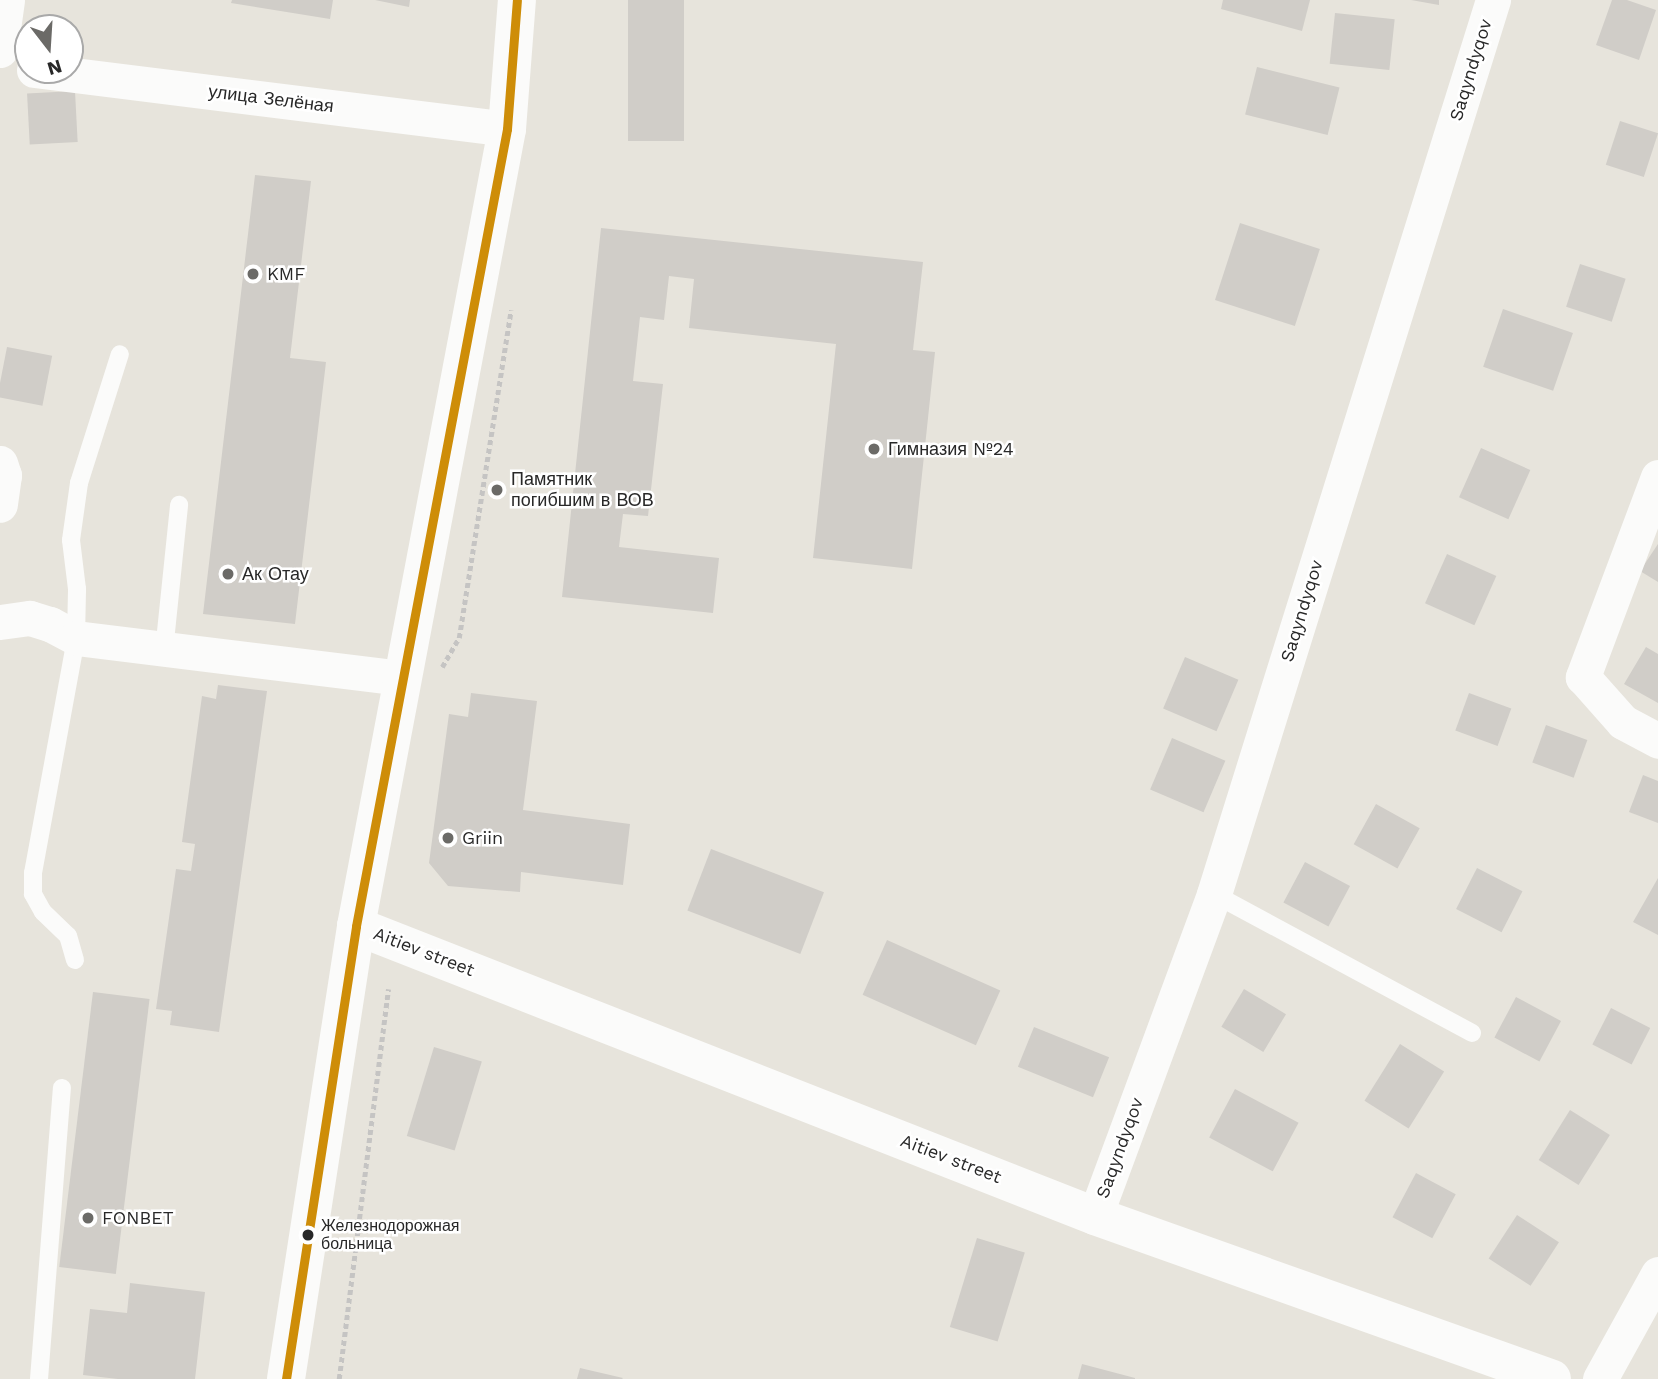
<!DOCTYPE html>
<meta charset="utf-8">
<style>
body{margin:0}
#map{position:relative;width:1658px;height:1379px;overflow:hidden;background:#e7e4dc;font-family:"Work Sans",sans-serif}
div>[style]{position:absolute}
.building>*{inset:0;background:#d0cdc8;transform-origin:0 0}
.path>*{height:4.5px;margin-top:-2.25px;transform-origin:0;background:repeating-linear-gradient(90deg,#c5c4c3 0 5px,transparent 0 8.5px)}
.lane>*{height:18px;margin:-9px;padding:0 9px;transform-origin:9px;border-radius:9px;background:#fbfbfa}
.street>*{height:35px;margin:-17.5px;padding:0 17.5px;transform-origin:17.5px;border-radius:17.5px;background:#fbfbfa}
.secondary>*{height:38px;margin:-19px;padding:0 19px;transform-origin:19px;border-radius:19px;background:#fbfbfa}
.bus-1>*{height:9px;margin:-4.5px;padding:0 4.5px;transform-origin:4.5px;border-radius:4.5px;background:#ce8d08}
.dots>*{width:19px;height:19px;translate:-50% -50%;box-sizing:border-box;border:4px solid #fff;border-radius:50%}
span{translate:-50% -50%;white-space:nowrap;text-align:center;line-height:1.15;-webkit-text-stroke:5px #fff;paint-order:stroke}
.bus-label{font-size:16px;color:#282828}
.left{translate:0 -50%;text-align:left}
.street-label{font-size:18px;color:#282828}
.poi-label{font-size:18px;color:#282828}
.north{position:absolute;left:14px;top:14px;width:70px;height:70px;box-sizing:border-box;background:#fff;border:2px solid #a9a9a9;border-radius:50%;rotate:163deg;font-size:19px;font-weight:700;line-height:28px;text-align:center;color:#282828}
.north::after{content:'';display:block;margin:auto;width:24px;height:32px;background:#6b6a67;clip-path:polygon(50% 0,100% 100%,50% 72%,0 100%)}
</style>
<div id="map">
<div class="building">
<div style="clip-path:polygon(232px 0,333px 0,330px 19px,231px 3px)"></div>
<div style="clip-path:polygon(375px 0,410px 0,409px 7px)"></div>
<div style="left:628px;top:0;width:56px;height:141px"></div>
<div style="clip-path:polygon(1223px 0,1310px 0,1302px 31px,1221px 9px)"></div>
<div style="clip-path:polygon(1411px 0,1439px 0,1439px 5px)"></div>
<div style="clip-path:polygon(1612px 0,1627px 0,1656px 10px,1639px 60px,1596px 45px)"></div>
<div style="left:1335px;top:13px;width:60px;height:51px;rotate:6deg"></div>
<div style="left:1257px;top:67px;width:85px;height:49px;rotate:14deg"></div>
<div style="left:75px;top:91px;width:51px;height:48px;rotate:87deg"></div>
<div style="left:1620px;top:121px;width:40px;height:46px;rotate:18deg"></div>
<div style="clip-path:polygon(255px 175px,311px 181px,290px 358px,326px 362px,295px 624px,203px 614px)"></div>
<div style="left:1240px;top:223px;width:84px;height:81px;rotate:18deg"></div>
<div style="clip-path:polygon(601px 228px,923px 262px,913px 350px,935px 352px,912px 569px,813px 558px,836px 344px,689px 328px,694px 279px,669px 276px,664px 320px,640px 317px,633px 381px,663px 384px,648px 516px,623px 514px,619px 547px,719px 558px,713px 613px,562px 597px)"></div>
<div style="left:1580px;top:264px;width:48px;height:45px;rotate:18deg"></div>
<div style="left:1503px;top:309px;width:74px;height:61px;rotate:19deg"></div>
<div style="left:7px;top:347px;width:46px;height:51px;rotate:11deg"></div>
<div style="left:1481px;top:448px;width:54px;height:54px;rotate:24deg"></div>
<div style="clip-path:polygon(1658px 544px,1658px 582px,1640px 571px)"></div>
<div style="left:1447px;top:554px;width:54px;height:54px;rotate:24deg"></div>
<div style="clip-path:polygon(1646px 647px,1658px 654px,1658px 703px,1624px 684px)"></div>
<div style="left:1185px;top:657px;width:58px;height:56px;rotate:23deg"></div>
<div style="clip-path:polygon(218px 685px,267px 691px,219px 1032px,170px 1025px,172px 1011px,156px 1009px,176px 869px,191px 871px,195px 844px,182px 842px,202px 696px,216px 699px)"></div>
<div style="clip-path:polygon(471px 693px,537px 701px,523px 810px,630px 824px,623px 885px,521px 872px,520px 892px,448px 886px,429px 863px,449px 714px,468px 717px)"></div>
<div style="left:1469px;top:693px;width:45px;height:40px;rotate:20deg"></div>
<div style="left:1546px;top:725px;width:44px;height:40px;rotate:20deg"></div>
<div style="left:1172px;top:738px;width:58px;height:56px;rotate:23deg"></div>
<div style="clip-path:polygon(1643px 775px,1658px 781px,1658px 823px,1629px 812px)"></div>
<div style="left:1376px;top:804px;width:50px;height:46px;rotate:29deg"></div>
<div style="left:711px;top:849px;width:121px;height:66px;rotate:21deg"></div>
<div style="left:1305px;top:862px;width:51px;height:46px;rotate:28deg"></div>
<div style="left:1477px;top:868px;width:51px;height:46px;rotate:27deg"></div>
<div style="clip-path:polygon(1658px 878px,1658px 935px,1633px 922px)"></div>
<div style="left:887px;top:940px;width:124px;height:60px;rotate:24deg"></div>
<div style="left:1244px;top:989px;width:49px;height:44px;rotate:31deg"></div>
<div style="left:93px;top:992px;width:57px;height:277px;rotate:7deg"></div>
<div style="left:1516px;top:997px;width:51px;height:46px;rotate:28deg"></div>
<div style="left:1611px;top:1008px;width:44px;height:41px;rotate:27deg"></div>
<div style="left:1034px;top:1027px;width:81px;height:43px;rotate:22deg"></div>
<div style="left:1400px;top:1044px;width:52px;height:67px;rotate:32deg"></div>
<div style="left:434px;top:1047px;width:50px;height:93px;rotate:17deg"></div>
<div style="left:1235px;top:1089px;width:72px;height:55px;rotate:28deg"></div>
<div style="left:1570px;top:1110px;width:47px;height:59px;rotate:32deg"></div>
<div style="left:1416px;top:1173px;width:45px;height:50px;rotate:28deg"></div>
<div style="left:1517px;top:1215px;width:50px;height:52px;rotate:33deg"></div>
<div style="left:977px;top:1238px;width:50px;height:93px;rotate:17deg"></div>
<div style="clip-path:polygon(130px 1283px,205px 1292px,195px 1379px,118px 1379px,83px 1375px,90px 1309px,127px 1313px)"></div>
<div style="clip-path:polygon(1082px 1364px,1135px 1378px,1135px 1379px,1078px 1379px)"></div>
<div style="clip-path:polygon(580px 1368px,623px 1378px,622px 1379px,577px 1379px)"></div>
</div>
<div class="path">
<div style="left:442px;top:667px;width:34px;rotate:-60deg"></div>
<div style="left:459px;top:638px;width:332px;rotate:-81deg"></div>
<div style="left:339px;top:1379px;width:393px;rotate:-82.8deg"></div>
</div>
<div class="lane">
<div style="left:164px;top:651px;width:147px;rotate:-84.1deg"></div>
<div style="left:1214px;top:894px;width:293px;rotate:28.3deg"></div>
<div style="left:75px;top:960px;width:25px;rotate:-106deg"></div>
<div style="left:68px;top:936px;width:35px;rotate:-136deg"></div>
<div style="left:43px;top:912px;width:21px;rotate:-119deg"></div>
<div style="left:33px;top:894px;width:21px;rotate:-90deg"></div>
<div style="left:33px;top:873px;width:239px;rotate:-79.6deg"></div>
<div style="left:76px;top:638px;width:49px;rotate:-88.8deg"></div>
<div style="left:77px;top:589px;width:49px;rotate:-97deg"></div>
<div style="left:71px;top:540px;width:58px;rotate:-82deg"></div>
<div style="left:79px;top:483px;width:135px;rotate:-72.4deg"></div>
<div style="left:39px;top:1379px;width:292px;rotate:-85.5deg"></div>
</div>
<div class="street">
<div style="left:0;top:50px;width:50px;rotate:-82deg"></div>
<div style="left:34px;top:70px;width:477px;rotate:7.1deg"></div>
<div style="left:0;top:463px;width:13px;rotate:72deg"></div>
<div style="left:4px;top:475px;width:30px;rotate:98deg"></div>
<div style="left:1658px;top:477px;width:214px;rotate:110.6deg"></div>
<div style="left:1583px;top:677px;width:60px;rotate:48.4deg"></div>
<div style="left:1623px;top:722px;width:40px;rotate:28deg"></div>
<div style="left:0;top:622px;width:30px;rotate:-8deg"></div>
<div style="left:30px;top:618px;width:21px;rotate:17deg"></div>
<div style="left:50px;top:624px;width:30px;rotate:28deg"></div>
<div style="left:76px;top:638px;width:329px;rotate:7deg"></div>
<div style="left:1095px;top:1216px;width:343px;rotate:-69.7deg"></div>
<div style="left:1214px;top:894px;width:937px;rotate:-72.67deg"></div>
<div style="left:1600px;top:1379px;width:120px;rotate:-61.1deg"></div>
</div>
<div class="secondary">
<div style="left:356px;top:926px;width:794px;rotate:21.43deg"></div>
<div style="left:1095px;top:1216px;width:485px;rotate:19.6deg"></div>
<div style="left:286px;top:1379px;width:458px;rotate:-81.2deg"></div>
<div style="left:356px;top:926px;width:811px;rotate:-79.27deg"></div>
<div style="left:507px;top:129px;width:129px;rotate:-85.6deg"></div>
</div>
<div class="bus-1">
<div style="left:286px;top:1379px;width:458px;rotate:-81.2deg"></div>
<div style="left:356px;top:926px;width:811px;rotate:-79.27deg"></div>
<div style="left:507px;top:129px;width:129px;rotate:-85.6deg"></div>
</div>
<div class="dots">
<div style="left:253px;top:274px;background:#6b6a67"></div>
<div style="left:874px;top:449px;background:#6b6a67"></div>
<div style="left:497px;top:490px;background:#6b6a67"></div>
<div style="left:228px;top:574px;background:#6b6a67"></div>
<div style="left:448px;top:838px;background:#6b6a67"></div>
<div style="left:88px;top:1218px;background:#6b6a67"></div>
<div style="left:308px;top:1235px;background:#282828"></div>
</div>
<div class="bus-label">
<span class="left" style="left:321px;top:1235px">Железнодорожная<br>больница</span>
</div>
<div class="street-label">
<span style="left:1471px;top:70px;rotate:-73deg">Saqyndyqov</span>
<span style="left:271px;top:99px;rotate:7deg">улица Зелёная</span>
<span style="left:1302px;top:611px;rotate:-73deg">Saqyndyqov</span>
<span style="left:424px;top:952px;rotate:21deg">Aitiev street</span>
<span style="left:1120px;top:1148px;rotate:-70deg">Saqyndyqov</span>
<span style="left:951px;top:1159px;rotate:21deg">Aitiev street</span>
</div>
<div class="poi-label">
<span class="left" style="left:267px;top:274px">KMF</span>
<span class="left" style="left:888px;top:449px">Гимназия №24</span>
<span class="left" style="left:511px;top:490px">Памятник<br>погибшим в ВОВ</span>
<span class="left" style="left:242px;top:574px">Ак Отау</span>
<span class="left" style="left:462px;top:838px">Griin</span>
<span class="left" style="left:102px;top:1218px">FONBET</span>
</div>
<div class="north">N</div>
</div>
